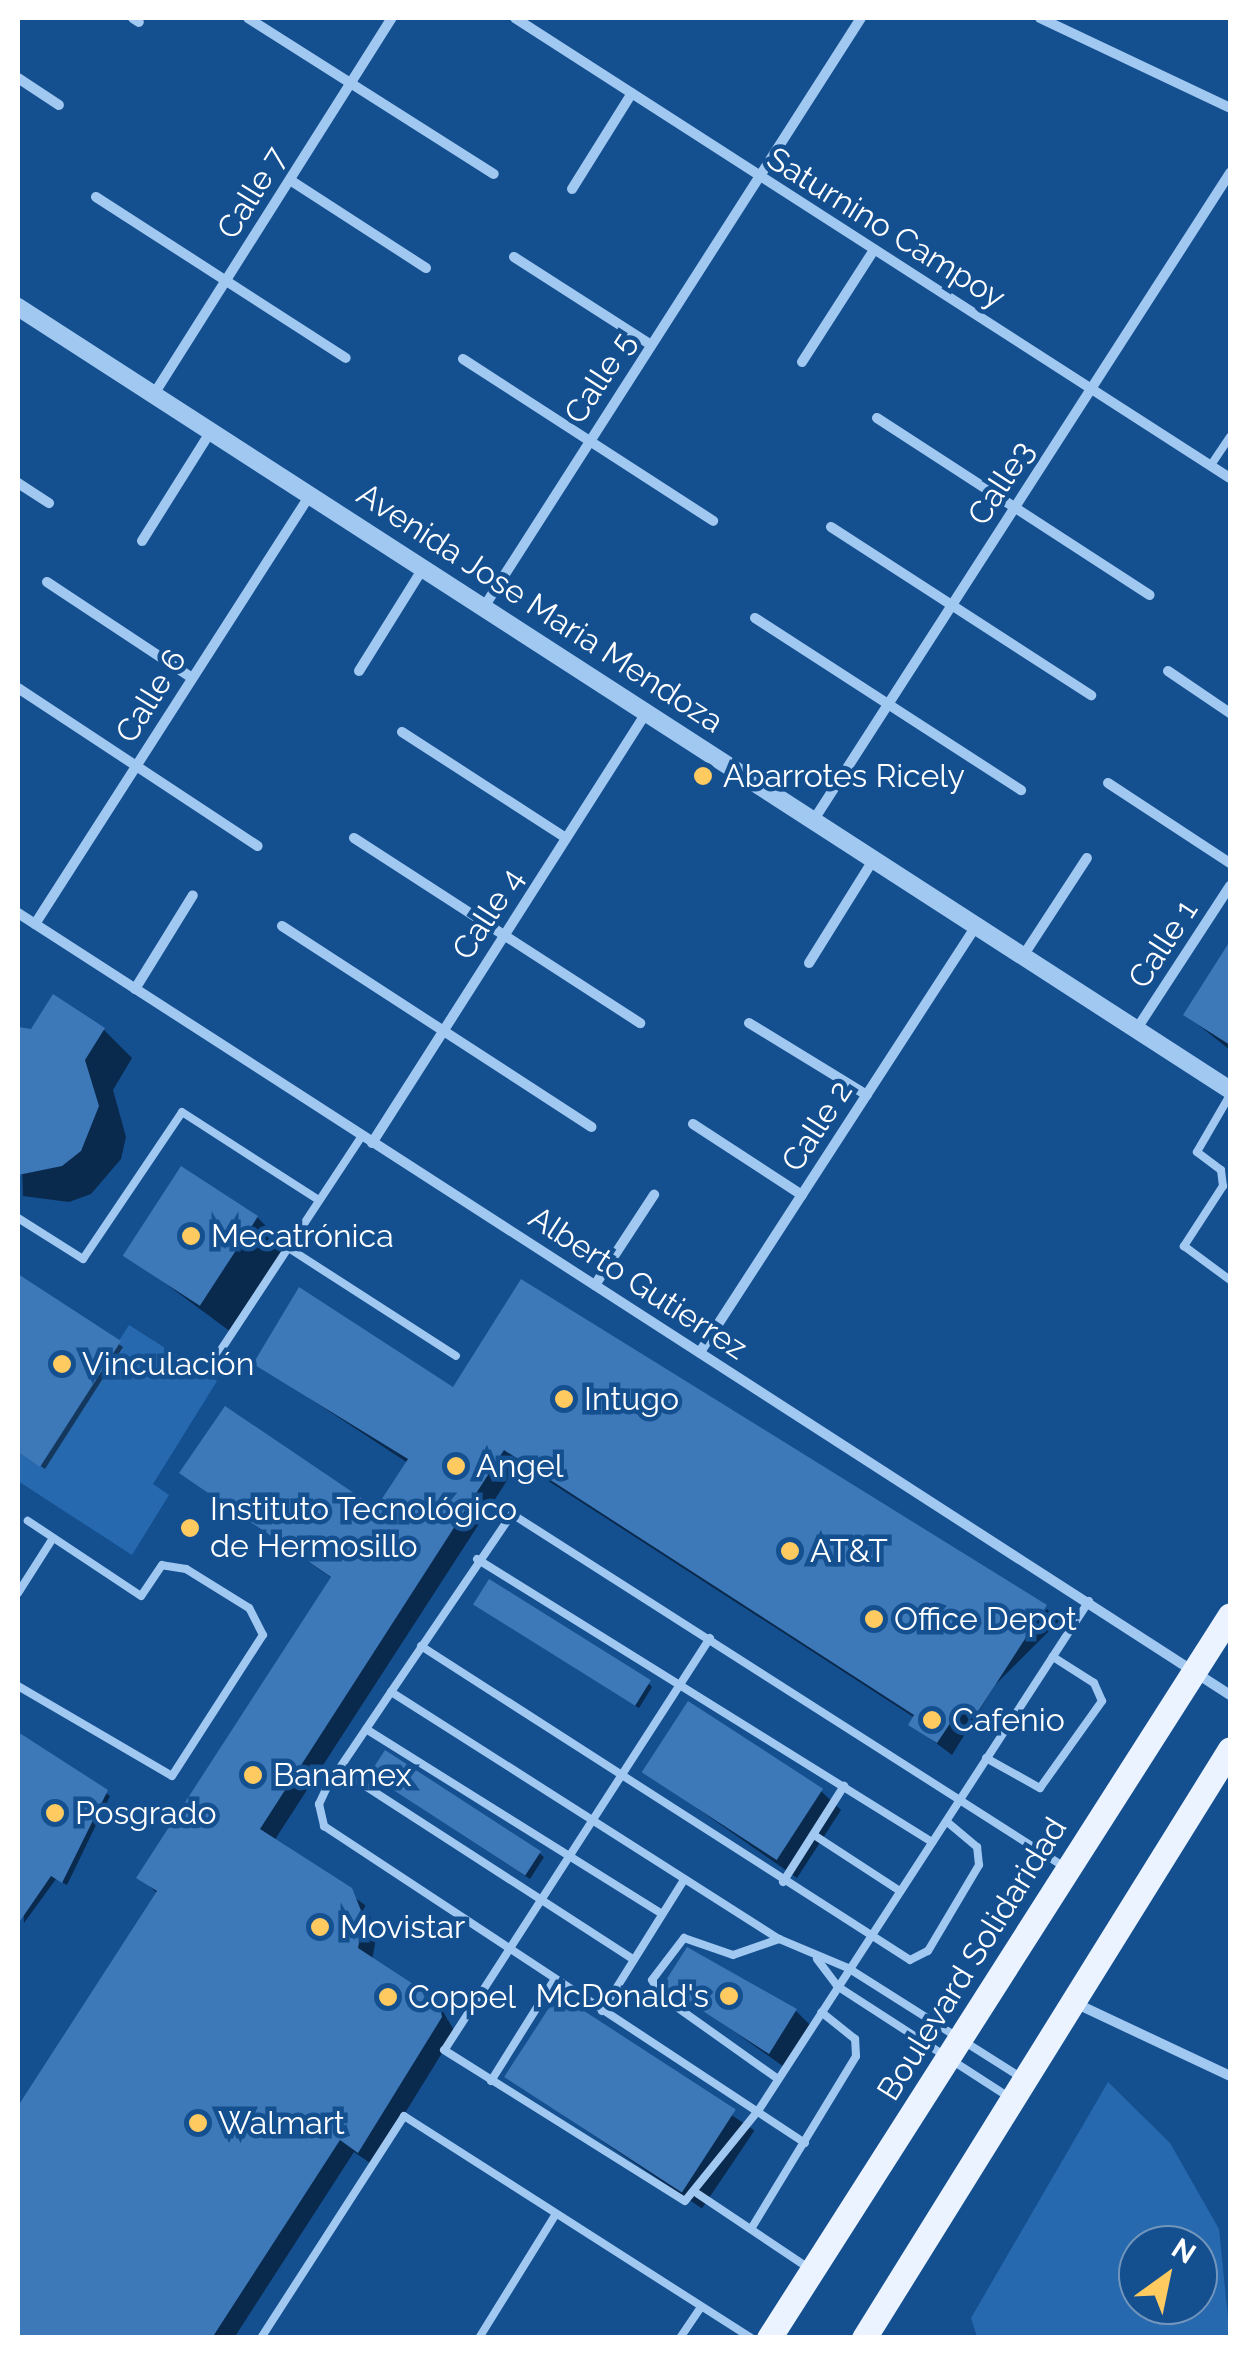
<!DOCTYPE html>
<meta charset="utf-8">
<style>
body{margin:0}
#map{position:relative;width:1248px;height:2355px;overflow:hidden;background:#144f90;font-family:Raleway,sans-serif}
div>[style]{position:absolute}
.green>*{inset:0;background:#2669af}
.shadow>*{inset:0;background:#0007;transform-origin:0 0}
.building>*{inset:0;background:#3d78b9;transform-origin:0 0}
.service>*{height:8px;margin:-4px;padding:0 4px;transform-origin:4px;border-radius:4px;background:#a0c8f1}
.minor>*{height:10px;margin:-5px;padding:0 5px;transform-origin:5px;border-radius:5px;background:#a0c8f1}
.tertiary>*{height:18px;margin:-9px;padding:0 9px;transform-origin:9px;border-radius:9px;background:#a0c8f1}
.primary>*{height:25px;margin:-12.5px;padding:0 12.5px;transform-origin:12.5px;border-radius:12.5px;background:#eaf3ff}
.dots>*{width:28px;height:28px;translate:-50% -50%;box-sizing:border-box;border:5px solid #144f90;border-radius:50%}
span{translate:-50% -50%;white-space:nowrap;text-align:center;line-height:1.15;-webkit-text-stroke:9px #144f90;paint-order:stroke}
.street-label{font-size:32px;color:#fff}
.poi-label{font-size:32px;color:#fff}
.left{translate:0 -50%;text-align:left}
.right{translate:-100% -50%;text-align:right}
.frame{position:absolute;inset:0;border:20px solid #fff;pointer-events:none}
.north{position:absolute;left:1118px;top:2225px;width:100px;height:100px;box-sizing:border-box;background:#144f90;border:2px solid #7295bc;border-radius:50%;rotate:33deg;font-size:28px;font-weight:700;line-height:40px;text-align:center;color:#fff}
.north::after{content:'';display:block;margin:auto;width:35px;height:45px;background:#ffcb60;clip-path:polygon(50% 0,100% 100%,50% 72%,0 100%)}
</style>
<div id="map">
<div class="green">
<div style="clip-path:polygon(129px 1325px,217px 1381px,153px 1484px,169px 1495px,132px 1555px,18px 1481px,18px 1452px,39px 1466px)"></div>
<div style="clip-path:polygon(evenodd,1108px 2082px,1170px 2143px,1219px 2229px,1230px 2337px,977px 2337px,971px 2318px,1108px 2082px,1138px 2245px,1198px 2245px,1198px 2305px,1138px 2305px,1138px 2245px)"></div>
</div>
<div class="shadow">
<div style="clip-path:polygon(1230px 945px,1230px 1050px,1186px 1015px)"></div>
<div style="clip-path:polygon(103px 1029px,132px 1058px,113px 1090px,126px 1137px,121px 1159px,91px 1194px,69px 1202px,23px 1196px,18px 1036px)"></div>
<div style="clip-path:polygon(257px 1217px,286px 1246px,231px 1332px,127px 1255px)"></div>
<div style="clip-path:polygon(18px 1277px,123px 1347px,45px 1469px,18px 1451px)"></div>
<div style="clip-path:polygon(257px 1364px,454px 1391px,1043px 1607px,952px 1755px,911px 1724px,915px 1718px,519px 1462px,274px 1841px,365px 1905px,377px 1933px,372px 1960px,438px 2003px,455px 2032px,373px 2165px,354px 2152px,234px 2338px,18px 2338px,18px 2110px,158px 1894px,140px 1877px,333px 1579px,182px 1473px,377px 1512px,408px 1463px)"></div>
<div style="clip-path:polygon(480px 1608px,648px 1683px,652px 1687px,639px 1708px)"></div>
<div style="left:1047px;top:1609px;width:17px;height:127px;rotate:45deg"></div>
<div style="clip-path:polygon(18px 1735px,110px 1796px,67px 1885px,56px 1879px,24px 1923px)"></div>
<div style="clip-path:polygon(645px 1772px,821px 1791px,841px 1810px,797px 1878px)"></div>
<div style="clip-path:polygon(376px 1778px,540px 1854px,544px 1857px,530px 1879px)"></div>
<div style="clip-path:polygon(665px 1982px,796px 2011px,810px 2025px,784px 2067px)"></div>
<div style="left:558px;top:1998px;width:237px;height:94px;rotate:34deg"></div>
</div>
<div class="building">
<div style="clip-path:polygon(1230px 941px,1230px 1045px,1183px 1015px)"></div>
<div style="clip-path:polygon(53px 994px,105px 1028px,85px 1060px,99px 1106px,81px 1151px,62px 1166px,18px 1175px,18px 1027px,31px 1029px)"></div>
<div style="left:181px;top:1166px;width:92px;height:107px;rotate:33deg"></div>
<div style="clip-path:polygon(18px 1274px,121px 1341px,40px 1467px,18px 1452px)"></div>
<div style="clip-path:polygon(521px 1279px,1047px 1605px,977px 1713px,963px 1704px,937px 1743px,908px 1725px,914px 1715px,504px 1450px,260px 1829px,352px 1888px,364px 1918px,358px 1948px,439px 2001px,442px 2017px,358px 2153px,340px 2140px,212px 2338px,18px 2338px,18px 2106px,157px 1891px,136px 1878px,331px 1577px,179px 1473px,225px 1406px,376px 1508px,408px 1459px,253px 1364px,299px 1287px,453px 1387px)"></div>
<div style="left:489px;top:1579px;width:191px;height:30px;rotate:32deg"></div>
<div style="left:688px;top:1701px;width:161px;height:85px;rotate:33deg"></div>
<div style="clip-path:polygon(18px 1732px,108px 1790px,62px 1883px,51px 1876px,18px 1924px)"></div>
<div style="left:385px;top:1750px;width:186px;height:29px;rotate:33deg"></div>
<div style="clip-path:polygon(687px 1947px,797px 2009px,769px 2054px,663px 1985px)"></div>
<div style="left:558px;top:1994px;width:212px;height:99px;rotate:33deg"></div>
</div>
<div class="service">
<div style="left:1211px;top:465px;width:34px;rotate:-56deg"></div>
<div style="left:1230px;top:1095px;width:66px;rotate:120.1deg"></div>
<div style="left:1197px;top:1152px;width:30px;rotate:37deg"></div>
<div style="left:1221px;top:1170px;width:16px;rotate:83deg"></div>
<div style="left:1223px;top:1186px;width:72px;rotate:123deg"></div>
<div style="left:1184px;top:1246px;width:57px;rotate:36.5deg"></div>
<div style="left:18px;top:1218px;width:77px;rotate:32.2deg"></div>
<div style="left:83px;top:1259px;width:177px;rotate:-56deg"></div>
<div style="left:182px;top:1112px;width:161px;rotate:32.8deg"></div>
<div style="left:287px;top:1247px;width:201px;rotate:32.8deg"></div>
<div style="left:205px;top:1374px;width:285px;rotate:-56.6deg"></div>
<div style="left:477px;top:1559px;width:536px;rotate:31.88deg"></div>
<div style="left:18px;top:1593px;width:65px;rotate:-57.5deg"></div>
<div style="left:710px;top:1638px;width:490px;rotate:122.8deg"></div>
<div style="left:444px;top:2050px;width:284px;rotate:32.1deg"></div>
<div style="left:685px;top:2201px;width:116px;rotate:-51deg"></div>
<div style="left:758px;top:2111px;width:608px;rotate:-57.02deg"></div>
<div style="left:421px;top:1646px;width:581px;rotate:32.71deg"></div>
<div style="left:910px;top:1960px;width:20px;rotate:-27deg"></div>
<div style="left:928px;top:1951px;width:100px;rotate:-59.3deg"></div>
<div style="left:979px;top:1865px;width:18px;rotate:-96deg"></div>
<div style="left:977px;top:1847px;width:40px;rotate:-140deg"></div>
<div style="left:18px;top:1686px;width:178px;rotate:30.3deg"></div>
<div style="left:172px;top:1776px;width:168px;rotate:-57.2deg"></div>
<div style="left:263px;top:1635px;width:30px;rotate:-117deg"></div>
<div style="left:249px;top:1608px;width:74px;rotate:-148.2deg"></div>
<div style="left:186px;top:1569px;width:24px;rotate:-171deg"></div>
<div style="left:162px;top:1565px;width:37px;rotate:124deg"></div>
<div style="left:141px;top:1596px;width:136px;rotate:-146.4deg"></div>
<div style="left:391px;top:1692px;width:115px;rotate:124deg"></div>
<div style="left:327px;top:1787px;width:19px;rotate:115deg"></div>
<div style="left:319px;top:1804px;width:23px;rotate:77deg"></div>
<div style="left:324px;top:1826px;width:576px;rotate:33.39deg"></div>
<div style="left:366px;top:1729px;width:349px;rotate:32deg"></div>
<div style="left:986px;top:1758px;width:62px;rotate:29.1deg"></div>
<div style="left:1040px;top:1788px;width:107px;rotate:-54.5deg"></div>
<div style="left:1102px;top:1701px;width:20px;rotate:-114deg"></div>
<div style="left:1094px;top:1683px;width:49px;rotate:-147.6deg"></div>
<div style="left:339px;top:1769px;width:351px;rotate:32.9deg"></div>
<div style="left:814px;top:1835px;width:103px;rotate:33.1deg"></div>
<div style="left:783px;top:1882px;width:114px;rotate:-57.6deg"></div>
<div style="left:817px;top:1959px;width:34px;rotate:53deg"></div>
<div style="left:837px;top:1986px;width:202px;rotate:32.9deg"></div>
<div style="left:602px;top:2011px;width:155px;rotate:-58deg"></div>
<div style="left:1022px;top:2078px;width:206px;rotate:-147.7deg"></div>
<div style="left:848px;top:1968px;width:75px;rotate:-157.2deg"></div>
<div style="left:779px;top:1939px;width:460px;rotate:-147.5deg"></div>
<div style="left:391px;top:1692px;width:215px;rotate:-55.8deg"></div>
<div style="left:512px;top:1514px;width:654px;rotate:32.57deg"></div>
<div style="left:778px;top:2079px;width:143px;rotate:-144.6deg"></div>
<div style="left:661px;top:1996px;width:18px;rotate:-119deg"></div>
<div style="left:652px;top:1980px;width:53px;rotate:-52.7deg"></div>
<div style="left:684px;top:1938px;width:52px;rotate:19.1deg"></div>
<div style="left:733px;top:1955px;width:49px;rotate:-19.2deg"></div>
<div style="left:491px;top:2081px;width:119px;rotate:-58deg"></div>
<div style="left:698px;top:2194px;width:131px;rotate:33.8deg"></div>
<div style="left:751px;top:2229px;width:202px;rotate:-58.7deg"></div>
<div style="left:856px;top:2056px;width:17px;rotate:-93deg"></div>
<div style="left:855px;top:2039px;width:43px;rotate:-141.5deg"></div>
<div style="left:261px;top:2338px;width:264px;rotate:-57.2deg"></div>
<div style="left:404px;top:2116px;width:412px;rotate:32.6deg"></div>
<div style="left:479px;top:2338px;width:146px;rotate:-58.2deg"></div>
<div style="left:680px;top:2338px;width:36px;rotate:-56deg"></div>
</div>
<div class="minor">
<div style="left:133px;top:18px;width:7px;rotate:34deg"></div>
<div style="left:248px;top:18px;width:291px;rotate:32.4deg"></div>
<div style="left:515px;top:18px;width:850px;rotate:32.76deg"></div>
<div style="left:1040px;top:18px;width:210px;rotate:25.3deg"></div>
<div style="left:18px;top:78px;width:49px;rotate:33.4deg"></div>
<div style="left:290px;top:180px;width:162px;rotate:32.9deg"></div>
<div style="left:572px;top:189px;width:113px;rotate:-58deg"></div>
<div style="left:96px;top:197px;width:297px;rotate:32.8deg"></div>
<div style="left:514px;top:257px;width:163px;rotate:32.7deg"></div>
<div style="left:463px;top:359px;width:298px;rotate:32.9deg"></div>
<div style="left:802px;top:362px;width:133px;rotate:-57.3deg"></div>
<div style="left:154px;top:394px;width:445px;rotate:-57.7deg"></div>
<div style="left:877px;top:418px;width:325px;rotate:33deg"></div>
<div style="left:18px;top:483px;width:37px;rotate:33deg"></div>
<div style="left:831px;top:527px;width:310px;rotate:32.9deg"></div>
<div style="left:142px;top:541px;width:130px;rotate:-57.9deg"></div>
<div style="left:47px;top:582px;width:174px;rotate:33.5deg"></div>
<div style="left:484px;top:607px;width:699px;rotate:-57.38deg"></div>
<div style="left:755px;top:618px;width:317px;rotate:32.9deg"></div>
<div style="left:359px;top:671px;width:121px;rotate:-58.1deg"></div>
<div style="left:1168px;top:671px;width:75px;rotate:34.1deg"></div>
<div style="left:18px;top:688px;width:287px;rotate:33.4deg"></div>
<div style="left:402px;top:732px;width:195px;rotate:32.9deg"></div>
<div style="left:1108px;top:783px;width:146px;rotate:33.3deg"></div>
<div style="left:813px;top:821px;width:771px;rotate:-57.24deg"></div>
<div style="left:354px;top:838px;width:341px;rotate:32.9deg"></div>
<div style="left:18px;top:913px;width:1442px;rotate:32.83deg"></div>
<div style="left:35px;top:924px;width:510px;rotate:-57.34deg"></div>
<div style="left:282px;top:926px;width:369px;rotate:33deg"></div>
<div style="left:1023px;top:956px;width:117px;rotate:-56.9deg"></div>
<div style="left:809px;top:963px;width:121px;rotate:-58.1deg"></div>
<div style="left:135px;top:989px;width:110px;rotate:-58.3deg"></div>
<div style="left:749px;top:1023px;width:138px;rotate:31.4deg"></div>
<div style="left:1136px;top:1030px;width:172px;rotate:-56.9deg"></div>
<div style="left:693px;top:1124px;width:130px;rotate:33.1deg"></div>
<div style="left:372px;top:1143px;width:510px;rotate:-57.49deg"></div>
<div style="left:595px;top:1285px;width:108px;rotate:-56.8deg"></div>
<div style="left:700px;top:1352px;width:508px;rotate:-57.06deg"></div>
<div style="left:1075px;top:2003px;width:171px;rotate:25.2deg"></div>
</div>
<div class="tertiary">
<div style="left:18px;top:307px;width:1443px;rotate:32.86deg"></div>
</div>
<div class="primary">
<div style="left:769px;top:2338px;width:857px;rotate:-57.48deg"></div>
<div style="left:864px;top:2338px;width:693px;rotate:-58.14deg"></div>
</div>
<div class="dots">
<div style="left:703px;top:776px;background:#ffcb60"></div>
<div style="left:191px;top:1236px;background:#ffcb60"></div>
<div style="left:62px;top:1364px;background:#ffcb60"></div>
<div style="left:564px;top:1399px;background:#ffcb60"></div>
<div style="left:456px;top:1466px;background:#ffcb60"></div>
<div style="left:190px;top:1528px;background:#ffcb60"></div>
<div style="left:790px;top:1551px;background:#ffcb60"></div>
<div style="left:874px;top:1619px;background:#ffcb60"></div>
<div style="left:932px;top:1720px;background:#ffcb60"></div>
<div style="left:253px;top:1775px;background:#ffcb60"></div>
<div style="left:55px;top:1813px;background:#ffcb60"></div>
<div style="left:320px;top:1927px;background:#ffcb60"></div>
<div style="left:729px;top:1996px;background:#ffcb60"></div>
<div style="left:388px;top:1997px;background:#ffcb60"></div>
<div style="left:198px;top:2123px;background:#ffcb60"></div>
</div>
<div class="street-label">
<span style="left:252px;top:193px;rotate:-58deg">Calle 7</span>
<span style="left:886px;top:228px;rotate:32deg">Saturnino Campoy</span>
<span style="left:600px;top:378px;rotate:-57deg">Calle 5</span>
<span style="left:1001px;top:483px;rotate:-57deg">Calle3</span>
<span style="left:540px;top:608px;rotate:33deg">Avenida Jose Maria Mendoza</span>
<span style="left:151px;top:696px;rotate:-58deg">Calle 6</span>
<span style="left:488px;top:914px;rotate:-57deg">Calle 4</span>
<span style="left:1163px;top:944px;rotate:-57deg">Calle 1</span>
<span style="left:817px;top:1126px;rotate:-57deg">Calle 2</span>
<span style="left:638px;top:1283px;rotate:33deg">Alberto Gutierrez</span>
<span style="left:972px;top:1959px;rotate:-58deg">Boulevard Solidaridad</span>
</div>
<div class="poi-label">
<span class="left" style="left:723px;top:776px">Abarrotes Ricely</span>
<span class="left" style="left:211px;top:1236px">Mecatrónica</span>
<span class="left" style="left:82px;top:1364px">Vinculación</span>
<span class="left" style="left:584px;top:1399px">Intugo</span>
<span class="left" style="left:476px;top:1466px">Angel</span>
<span class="left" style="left:210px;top:1528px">Instituto Tecnológico<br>de Hermosillo</span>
<span class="left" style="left:810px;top:1551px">AT&amp;T</span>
<span class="left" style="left:894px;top:1619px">Office Depot</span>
<span class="left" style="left:952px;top:1720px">Cafenio</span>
<span class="left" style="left:273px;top:1775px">Banamex</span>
<span class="left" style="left:75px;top:1813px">Posgrado</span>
<span class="left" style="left:340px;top:1927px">Movistar</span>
<span class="right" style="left:709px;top:1996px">McDonald's</span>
<span class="left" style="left:408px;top:1997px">Coppel</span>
<span class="left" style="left:218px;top:2123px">Walmart</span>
</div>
<div class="frame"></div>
<div class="north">N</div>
</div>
